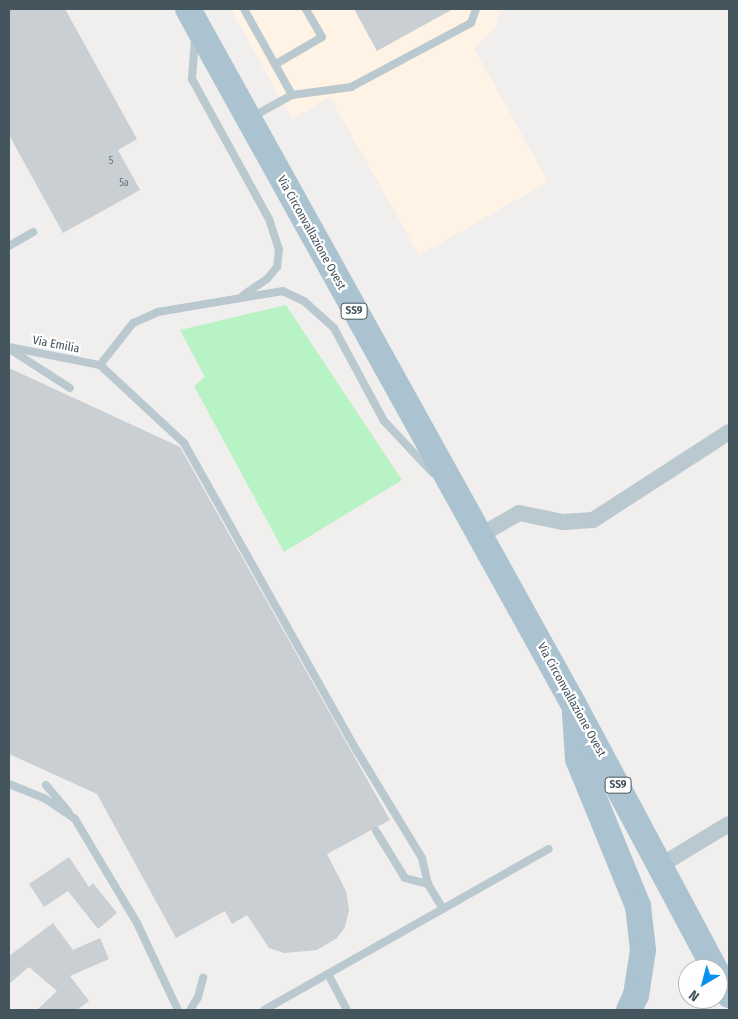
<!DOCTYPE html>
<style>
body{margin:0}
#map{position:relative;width:738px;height:1019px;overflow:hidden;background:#f1eeee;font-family:"Fira Sans Condensed",sans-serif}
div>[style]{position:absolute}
.commercial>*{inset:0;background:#fef3e5}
.green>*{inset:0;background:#b8f3c5}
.building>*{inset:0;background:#c9cfd3}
.service>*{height:8px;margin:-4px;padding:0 4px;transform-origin:4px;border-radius:4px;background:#bac9cf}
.minor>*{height:16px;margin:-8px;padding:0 8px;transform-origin:8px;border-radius:8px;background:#bac9cf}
.primary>*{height:26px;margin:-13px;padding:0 13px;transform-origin:13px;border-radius:13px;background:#abc3d0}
span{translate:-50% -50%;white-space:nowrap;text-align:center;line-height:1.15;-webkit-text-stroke:4.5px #fff;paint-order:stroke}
.number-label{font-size:10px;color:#65747a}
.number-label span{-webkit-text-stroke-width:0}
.shield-label span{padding:1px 4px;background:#fff;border:1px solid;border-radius:4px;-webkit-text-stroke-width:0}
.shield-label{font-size:11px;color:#44555d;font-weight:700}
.street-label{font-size:12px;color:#44555d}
.frame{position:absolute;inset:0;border:10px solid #44555d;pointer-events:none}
.north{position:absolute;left:678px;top:959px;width:50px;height:50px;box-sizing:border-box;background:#fff;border:1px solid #b4bbbe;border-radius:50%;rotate:217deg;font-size:14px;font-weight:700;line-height:20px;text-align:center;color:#44555d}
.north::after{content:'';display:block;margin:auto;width:18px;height:22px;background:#0891f1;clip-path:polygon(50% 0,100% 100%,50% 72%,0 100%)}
</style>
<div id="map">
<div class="commercial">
<div style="clip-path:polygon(231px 9px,501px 9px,495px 28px,474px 48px,548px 182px,419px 255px,330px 97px,292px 119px)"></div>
</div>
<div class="green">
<div style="clip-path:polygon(286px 305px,402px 480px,284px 552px,194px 386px,205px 377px,180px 330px)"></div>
</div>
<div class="building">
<div style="clip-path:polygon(9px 9px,65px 9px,137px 139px,118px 150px,140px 190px,63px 233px,9px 135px)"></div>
<div style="clip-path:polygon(354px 9px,453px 9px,377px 51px)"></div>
<div style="clip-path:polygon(9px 368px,180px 447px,390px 820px,327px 854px,346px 891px,349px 910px,345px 927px,337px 938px,317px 950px,284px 953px,269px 948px,247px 915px,232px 924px,225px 911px,176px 938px,97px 794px,9px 754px)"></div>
<div style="clip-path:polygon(69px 857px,89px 887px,93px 883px,117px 913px,98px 929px,68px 891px,44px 907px,29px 884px)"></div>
<div style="clip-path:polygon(53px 923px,73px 950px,100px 938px,109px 959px,70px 976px,89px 1001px,77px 1010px,37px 1010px,57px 991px,29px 967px,9px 984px,9px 956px)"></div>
</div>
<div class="service">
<div style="left:244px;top:9px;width:98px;rotate:60.8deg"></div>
<div style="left:195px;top:39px;width:40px;rotate:94.3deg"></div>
<div style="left:192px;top:79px;width:160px;rotate:61.2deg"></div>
<div style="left:269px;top:219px;width:32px;rotate:72deg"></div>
<div style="left:279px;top:249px;width:18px;rotate:96deg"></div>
<div style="left:277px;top:267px;width:16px;rotate:130deg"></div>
<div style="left:267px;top:279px;width:29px;rotate:146deg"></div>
<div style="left:276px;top:64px;width:53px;rotate:-30.4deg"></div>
<div style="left:322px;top:37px;width:32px;rotate:-120deg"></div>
<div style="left:252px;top:117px;width:46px;rotate:-28.8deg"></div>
<div style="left:292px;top:95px;width:60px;rotate:-7.7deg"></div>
<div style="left:351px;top:87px;width:136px;rotate:-28.1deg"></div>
<div style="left:471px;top:23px;width:15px;rotate:-70deg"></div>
<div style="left:9px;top:246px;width:28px;rotate:-30deg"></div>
<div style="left:9px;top:347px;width:93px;rotate:11.2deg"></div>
<div style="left:11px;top:350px;width:70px;rotate:32.8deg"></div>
<div style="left:433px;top:473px;width:71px;rotate:-133.3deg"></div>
<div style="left:384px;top:421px;width:106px;rotate:-118.3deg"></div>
<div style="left:334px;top:328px;width:40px;rotate:-138deg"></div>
<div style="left:304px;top:301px;width:23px;rotate:-155deg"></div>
<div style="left:283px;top:291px;width:127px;rotate:170.5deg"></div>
<div style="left:158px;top:312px;width:27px;rotate:156deg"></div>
<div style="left:133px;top:323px;width:53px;rotate:128.2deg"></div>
<div style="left:100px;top:365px;width:115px;rotate:42.9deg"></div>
<div style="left:184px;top:443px;width:353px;rotate:60.7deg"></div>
<div style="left:357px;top:751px;width:125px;rotate:58.7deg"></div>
<div style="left:422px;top:858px;width:27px;rotate:77deg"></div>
<div style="left:428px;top:884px;width:29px;rotate:59deg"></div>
<div style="left:9px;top:784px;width:38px;rotate:22deg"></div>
<div style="left:44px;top:798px;width:37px;rotate:34deg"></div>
<div style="left:75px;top:819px;width:121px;rotate:59.2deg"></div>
<div style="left:137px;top:923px;width:96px;rotate:64.8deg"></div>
<div style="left:46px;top:785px;width:35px;rotate:50deg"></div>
<div style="left:376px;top:831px;width:55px;rotate:58.3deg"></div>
<div style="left:405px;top:878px;width:24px;rotate:15deg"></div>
<div style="left:328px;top:974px;width:41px;rotate:62.2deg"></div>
<div style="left:190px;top:1010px;width:15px;rotate:-58deg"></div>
<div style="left:198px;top:997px;width:20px;rotate:-75deg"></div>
<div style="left:264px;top:1010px;width:327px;rotate:-29.5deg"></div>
</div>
<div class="minor">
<div style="left:479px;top:536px;width:46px;rotate:-29.9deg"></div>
<div style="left:519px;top:513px;width:45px;rotate:11.6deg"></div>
<div style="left:563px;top:522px;width:30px;rotate:-4deg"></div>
<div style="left:593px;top:520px;width:162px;rotate:-32.9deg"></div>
<div style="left:661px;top:865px;width:79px;rotate:-31.1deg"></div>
</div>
<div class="primary">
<div style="left:188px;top:9px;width:796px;rotate:60.99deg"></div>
<div style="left:574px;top:705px;width:299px;rotate:61.9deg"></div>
<div style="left:575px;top:713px;width:46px;rotate:86.3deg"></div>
<div style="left:578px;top:759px;width:159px;rotate:67.8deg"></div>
<div style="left:638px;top:906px;width:44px;rotate:83.5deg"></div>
<div style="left:643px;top:950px;width:46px;rotate:98.8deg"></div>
<div style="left:636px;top:995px;width:17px;rotate:115deg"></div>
<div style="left:718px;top:974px;width:24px;rotate:62deg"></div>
</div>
<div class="number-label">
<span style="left:111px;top:162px">5</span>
<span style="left:124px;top:184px">5a</span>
</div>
<div class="shield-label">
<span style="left:354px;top:311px">SS9</span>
<span style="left:618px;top:785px">SS9</span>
</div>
<div class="street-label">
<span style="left:311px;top:233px;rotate:61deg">Via Circonvallazione Ovest</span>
<span style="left:56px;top:345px;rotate:11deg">Via Emilia</span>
<span style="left:571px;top:700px;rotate:61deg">Via Circonvallazione Ovest</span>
</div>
<div class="frame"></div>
<div class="north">N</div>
</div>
